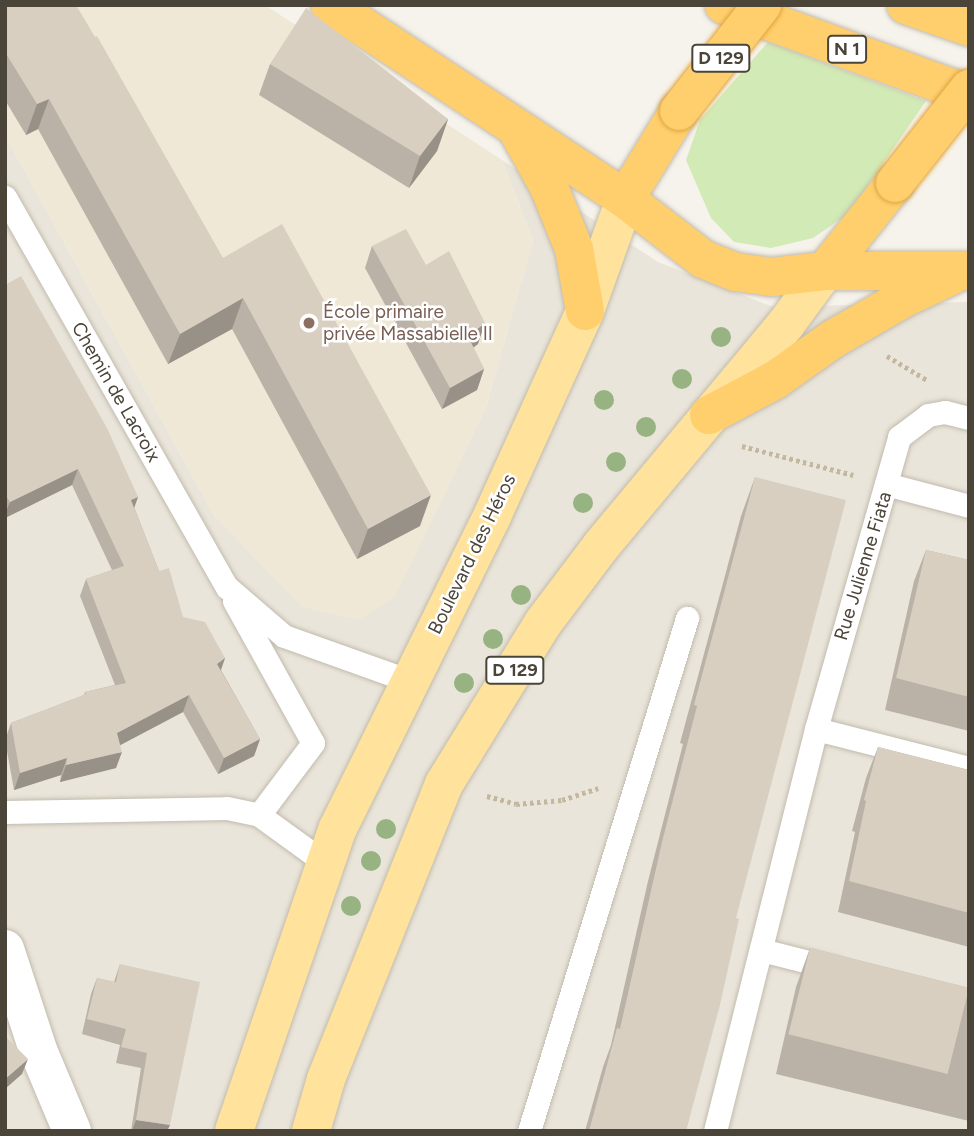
<!DOCTYPE html>
<meta charset="utf-8">
<style>
body{margin:0}
#map{position:relative;width:974px;height:1136px;overflow:hidden;background:#f6f3ec;font-family:Figtree,sans-serif}
div>[style]{position:absolute}
.residential>*{inset:0;background:#eae5da}
.education>*{inset:0;background:#efe8d6}
.green>*{inset:0;background:#d2eab5}
.path>*{height:4.5px;margin-top:-2.25px;transform-origin:0;background:repeating-linear-gradient(90deg,#c4b79f 0 3.5px,transparent 0 7px)}
.roads{filter:drop-shadow(0 0 2px #c2bbae) drop-shadow(0 0 2px #c2bbae)}
.lane>*{height:23px;margin:-11.5px;padding:0 11.5px;transform-origin:11.5px;border-radius:11.5px;background:#fff}
.street>*{height:38px;margin:-19px;padding:0 19px;transform-origin:19px;border-radius:19px;background:#fff}
.primary>*{height:38px;margin:-19px;padding:0 19px;transform-origin:19px;border-radius:19px;background:#ffe39c}
.highway>*{height:38px;margin:-19px;padding:0 19px;transform-origin:19px;border-radius:19px;background:#ffcf6e}
.bridges{filter:drop-shadow(0 0 2px #e0a43c) drop-shadow(0 0 2px #e0a43c)}
.highway-bridge>*{height:38px;margin:-19px;padding:0 19px;transform-origin:19px;border-radius:19px;background:#ffcf6e}
.trees>*{width:20px;height:20px;margin:-10px;border-radius:50%;background:#97b381}
.wall>*{inset:0;background:#bab2a6}
.shaded-wall>*{inset:0;background:#979187}
.building>*{inset:0;background:#d8cfc1;transform-origin:0 0}
.dots>*{width:19px;height:19px;translate:-50% -50%;box-sizing:border-box;border:4px solid #fff;border-radius:50%}
span{translate:-50% -50%;white-space:nowrap;text-align:center;line-height:1.15;-webkit-text-stroke:5px #fff;paint-order:stroke}
.shield-label span{padding:2px 5px;background:#fff;border:2px solid;border-radius:5px;-webkit-text-stroke-width:0}
.shield-label{font-size:18px;color:#4b4439;font-weight:700}
.education-label{font-size:19px;color:#785e54}
.left{translate:0 -50%;text-align:left}
.street-label{font-size:19px;color:#4b4439}
.frame{position:absolute;inset:0;border:7px solid #4b4439;pointer-events:none}
</style>
<div id="map">
<div class="residential">
<div style="clip-path:polygon(5px 135px,215px 517px,395px 596px,486px 407px,533px 240px,502px 160px,658px 262px,773px 307px,969px 302px,969px 1131px,5px 1131px)"></div>
</div>
<div class="education">
<div style="clip-path:polygon(5px 5px,265px 5px,502px 160px,533px 240px,486px 407px,395px 597px,358px 620px,302px 607px,215px 517px,5px 135px)"></div>
</div>
<div class="green">
<div style="clip-path:polygon(768px 42px,926px 101px,848px 214px,813px 238px,771px 248px,734px 242px,711px 218px,686px 160px,700px 120px)"></div>
</div>
<div class="path">
<div style="left:887px;top:356px;width:47px;rotate:31deg"></div>
<div style="left:742px;top:446px;width:115px;rotate:14.6deg"></div>
<div style="left:487px;top:796px;width:30px;rotate:15deg"></div>
<div style="left:516px;top:804px;width:46px;rotate:-5deg"></div>
<div style="left:562px;top:800px;width:38px;rotate:-18deg"></div>
</div>
<div class="roads">
<div class="lane">
<div style="left:5px;top:197px;width:449px;rotate:60.4deg"></div>
<div style="left:227px;top:587px;width:75px;rotate:40.7deg"></div>
<div style="left:284px;top:636px;width:134px;rotate:19.7deg"></div>
<div style="left:886px;top:484px;width:86px;rotate:14.8deg"></div>
<div style="left:234px;top:601px;width:162px;rotate:60.9deg"></div>
<div style="left:313px;top:743px;width:90px;rotate:126.9deg"></div>
<div style="left:816px;top:729px;width:158px;rotate:14.3deg"></div>
<div style="left:5px;top:812px;width:222px;rotate:-1deg"></div>
<div style="left:227px;top:808px;width:33px;rotate:12deg"></div>
<div style="left:259px;top:815px;width:80px;rotate:35.9deg"></div>
<div style="left:761px;top:950px;width:77px;rotate:14.2deg"></div>
<div style="left:529px;top:1131px;width:537px;rotate:-72.88deg"></div>
<div style="left:715px;top:1131px;width:414px;rotate:-75.9deg"></div>
<div style="left:816px;top:729px;width:304px;rotate:-74.1deg"></div>
<div style="left:899px;top:437px;width:36px;rotate:-37deg"></div>
<div style="left:928px;top:415px;width:17px;rotate:-10deg"></div>
<div style="left:945px;top:412px;width:25px;rotate:14deg"></div>
</div>
<div class="street">
<div style="left:5px;top:949px;width:106px;rotate:71.9deg"></div>
<div style="left:38px;top:1050px;width:88px;rotate:67.2deg"></div>
</div>
<div class="primary">
<div style="left:234px;top:1131px;width:320px;rotate:-71.1deg"></div>
<div style="left:338px;top:828px;width:350px;rotate:-63.7deg"></div>
<div style="left:493px;top:514px;width:223px;rotate:-65.6deg"></div>
<div style="left:585px;top:311px;width:119px;rotate:-70.3deg"></div>
<div style="left:311px;top:1131px;width:54px;rotate:-73.9deg"></div>
<div style="left:326px;top:1079px;width:318px;rotate:-68.2deg"></div>
<div style="left:444px;top:784px;width:189px;rotate:-58.4deg"></div>
<div style="left:543px;top:623px;width:96px;rotate:-53deg"></div>
<div style="left:601px;top:546px;width:289px;rotate:-50.2deg"></div>
<div style="left:786px;top:324px;width:66px;rotate:-53.7deg"></div>
</div>
<div class="highway">
<div style="left:330px;top:5px;width:353px;rotate:33.3deg"></div>
<div style="left:625px;top:199px;width:98px;rotate:37.6deg"></div>
<div style="left:703px;top:259px;width:35px;rotate:22deg"></div>
<div style="left:736px;top:272px;width:36px;rotate:8deg"></div>
<div style="left:772px;top:277px;width:53px;rotate:-6.5deg"></div>
<div style="left:825px;top:271px;width:144px"></div>
<div style="left:724px;top:5px;width:261px;rotate:20deg"></div>
<div style="left:906px;top:5px;width:67px;rotate:19.2deg"></div>
<div style="left:519px;top:133px;width:62px;rotate:60.9deg"></div>
<div style="left:549px;top:187px;width:67px;rotate:68deg"></div>
<div style="left:574px;top:249px;width:63px;rotate:79.9deg"></div>
<div style="left:625px;top:199px;width:103px;rotate:-58.5deg"></div>
<div style="left:825px;top:271px;width:112px;rotate:-51.5deg"></div>
<div style="left:709px;top:415px;width:75px;rotate:-27.9deg"></div>
<div style="left:775px;top:380px;width:71px;rotate:-35.3deg"></div>
<div style="left:833px;top:339px;width:84px;rotate:-29.9deg"></div>
<div style="left:906px;top:297px;width:50px;rotate:-25deg"></div>
</div>
</div>
<div class="bridges">
<div class="highway-bridge">
<div style="left:679px;top:111px;width:135px;rotate:-51.9deg"></div>
<div style="left:895px;top:183px;width:120px;rotate:-51.8deg"></div>
</div>
</div>
<div class="trees">
<div style="left:721px;top:337px"></div>
<div style="left:682px;top:379px"></div>
<div style="left:604px;top:400px"></div>
<div style="left:646px;top:427px"></div>
<div style="left:616px;top:462px"></div>
<div style="left:583px;top:503px"></div>
<div style="left:521px;top:595px"></div>
<div style="left:493px;top:639px"></div>
<div style="left:464px;top:683px"></div>
<div style="left:386px;top:829px"></div>
<div style="left:371px;top:861px"></div>
<div style="left:351px;top:906px"></div>
</div>
<div class="wall">
<div style="clip-path:polygon(5px 5px,223px 258px,420px 526px,357px 559px,232px 329px,168px 364px,38px 129px,26px 135px,5px 100px)"></div>
<div style="clip-path:polygon(270px 64px,448px 119px,437px 151px,409px 188px,259px 95px)"></div>
<div style="clip-path:polygon(372px 246px,426px 265px,478px 344px,473px 347px,484px 369px,477px 390px,442px 409px,365px 268px)"></div>
<div style="clip-path:polygon(5px 285px,138px 497px,134px 507px,159px 571px,183px 617px,225px 658px,221px 670px,260px 739px,254px 756px,218px 774px,183px 712px,120px 745px,116px 768px,60px 782px,61px 775px,14px 790px,5px 740px,11px 723px,84px 695px,85px 692px,115px 685px,80px 596px,86px 579px,112px 570px,72px 485px,5px 518px)"></div>
<div style="clip-path:polygon(755px 477px,736px 918px,686px 1131px,585px 1131px,603px 1067px,611px 1045px,648px 881px,683px 744px,680px 743px,741px 516px)"></div>
<div style="clip-path:polygon(926px 550px,969px 560px,969px 731px,885px 710px,914px 581px)"></div>
<div style="clip-path:polygon(878px 747px,969px 770px,969px 947px,838px 912px,855px 832px,852px 831px,866px 778px)"></div>
<div style="clip-path:polygon(810px 948px,969px 988px,969px 1121px,776px 1074px,796px 987px)"></div>
<div style="clip-path:polygon(120px 964px,170px 1125px,167px 1131px,131px 1131px,141px 1068px,116px 1063px,120px 1045px,82px 1034px,91px 994px,97px 978px,114px 982px)"></div>
</div>
<div class="shaded-wall">
<div style="clip-path:polygon(49px 99px,38px 129px,26px 135px,37px 104px)"></div>
<div style="clip-path:polygon(448px 119px,437px 151px,409px 188px,420px 156px)"></div>
<div style="clip-path:polygon(243px 298px,232px 329px,168px 364px,180px 334px)"></div>
<div style="clip-path:polygon(485px 323px,478px 344px,460px 358px,468px 336px)"></div>
<div style="clip-path:polygon(484px 369px,477px 390px,442px 409px,450px 388px)"></div>
<div style="clip-path:polygon(78px 469px,72px 485px,5px 518px,5px 514px,10px 502px)"></div>
<div style="clip-path:polygon(431px 495px,420px 526px,357px 559px,368px 529px)"></div>
<div style="clip-path:polygon(138px 497px,132px 514px,131px 500px)"></div>
<div style="clip-path:polygon(225px 658px,219px 675px,217px 664px)"></div>
<div style="clip-path:polygon(189px 695px,183px 712px,111px 750px,117px 733px)"></div>
<div style="clip-path:polygon(260px 739px,254px 756px,218px 774px,224px 758px)"></div>
<div style="clip-path:polygon(122px 752px,116px 768px,60px 782px,66px 765px)"></div>
<div style="clip-path:polygon(67px 758px,61px 775px,14px 790px,20px 773px)"></div>
<div style="clip-path:polygon(28px 1059px,22px 1074px,5px 1089px,5px 1079px)"></div>
<div style="clip-path:polygon(136px 1120px,170px 1125px,167px 1131px,132px 1131px)"></div>
</div>
<div class="building">
<div style="clip-path:polygon(5px 5px,76px 5px,95px 37px,97px 36px,223px 258px,282px 224px,431px 495px,368px 529px,243px 298px,180px 334px,49px 99px,37px 104px,5px 52px)"></div>
<div style="clip-path:polygon(306px 8px,448px 119px,420px 156px,270px 64px)"></div>
<div style="clip-path:polygon(406px 229px,426px 265px,449px 251px,485px 323px,468px 336px,484px 369px,450px 388px,372px 246px)"></div>
<div style="clip-path:polygon(21px 276px,107px 428px,138px 497px,131px 500px,159px 571px,169px 568px,183px 617px,205px 622px,225px 658px,217px 664px,260px 739px,224px 758px,189px 695px,117px 733px,122px 752px,66px 765px,67px 758px,20px 773px,11px 723px,86px 694px,85px 692px,126px 683px,86px 579px,124px 566px,78px 469px,10px 502px,5px 494px,5px 285px)"></div>
<div style="clip-path:polygon(755px 477px,846px 500px,736px 918px,739px 919px,720px 1005px,686px 1131px,589px 1131px,617px 1028px,620px 1029px,662px 842px,697px 706px,694px 705px)"></div>
<div style="clip-path:polygon(926px 550px,969px 560px,969px 697px,896px 678px)"></div>
<div style="clip-path:polygon(878px 747px,969px 770px,969px 913px,849px 881px,866px 801px,864px 800px)"></div>
<div style="left:810px;top:948px;width:164px;height:89px;rotate:14deg"></div>
<div style="clip-path:polygon(120px 964px,200px 982px,170px 1125px,136px 1120px,147px 1053px,121px 1047px,126px 1029px,87px 1019px,97px 978px,116px 982px)"></div>
<div style="clip-path:polygon(5px 1036px,28px 1059px,5px 1079px)"></div>
</div>
<div class="dots">
<div style="left:309px;top:323px;background:#8d6e63"></div>
</div>
<div class="shield-label">
<span style="left:847px;top:49px">N 1</span>
<span style="left:721px;top:58px">D 129</span>
<span style="left:515px;top:670px">D 129</span>
</div>
<div class="education-label">
<span class="left" style="left:323px;top:323px">École primaire<br>privée Massabielle II</span>
</div>
<div class="street-label">
<span style="left:116px;top:392px;rotate:60deg">Chemin de Lacroix</span>
<span style="left:472px;top:554px;rotate:-64deg">Boulevard des Héros</span>
<span style="left:863px;top:566px;rotate:-73deg">Rue Julienne Fiata</span>
</div>
<div class="frame"></div>
</div>
